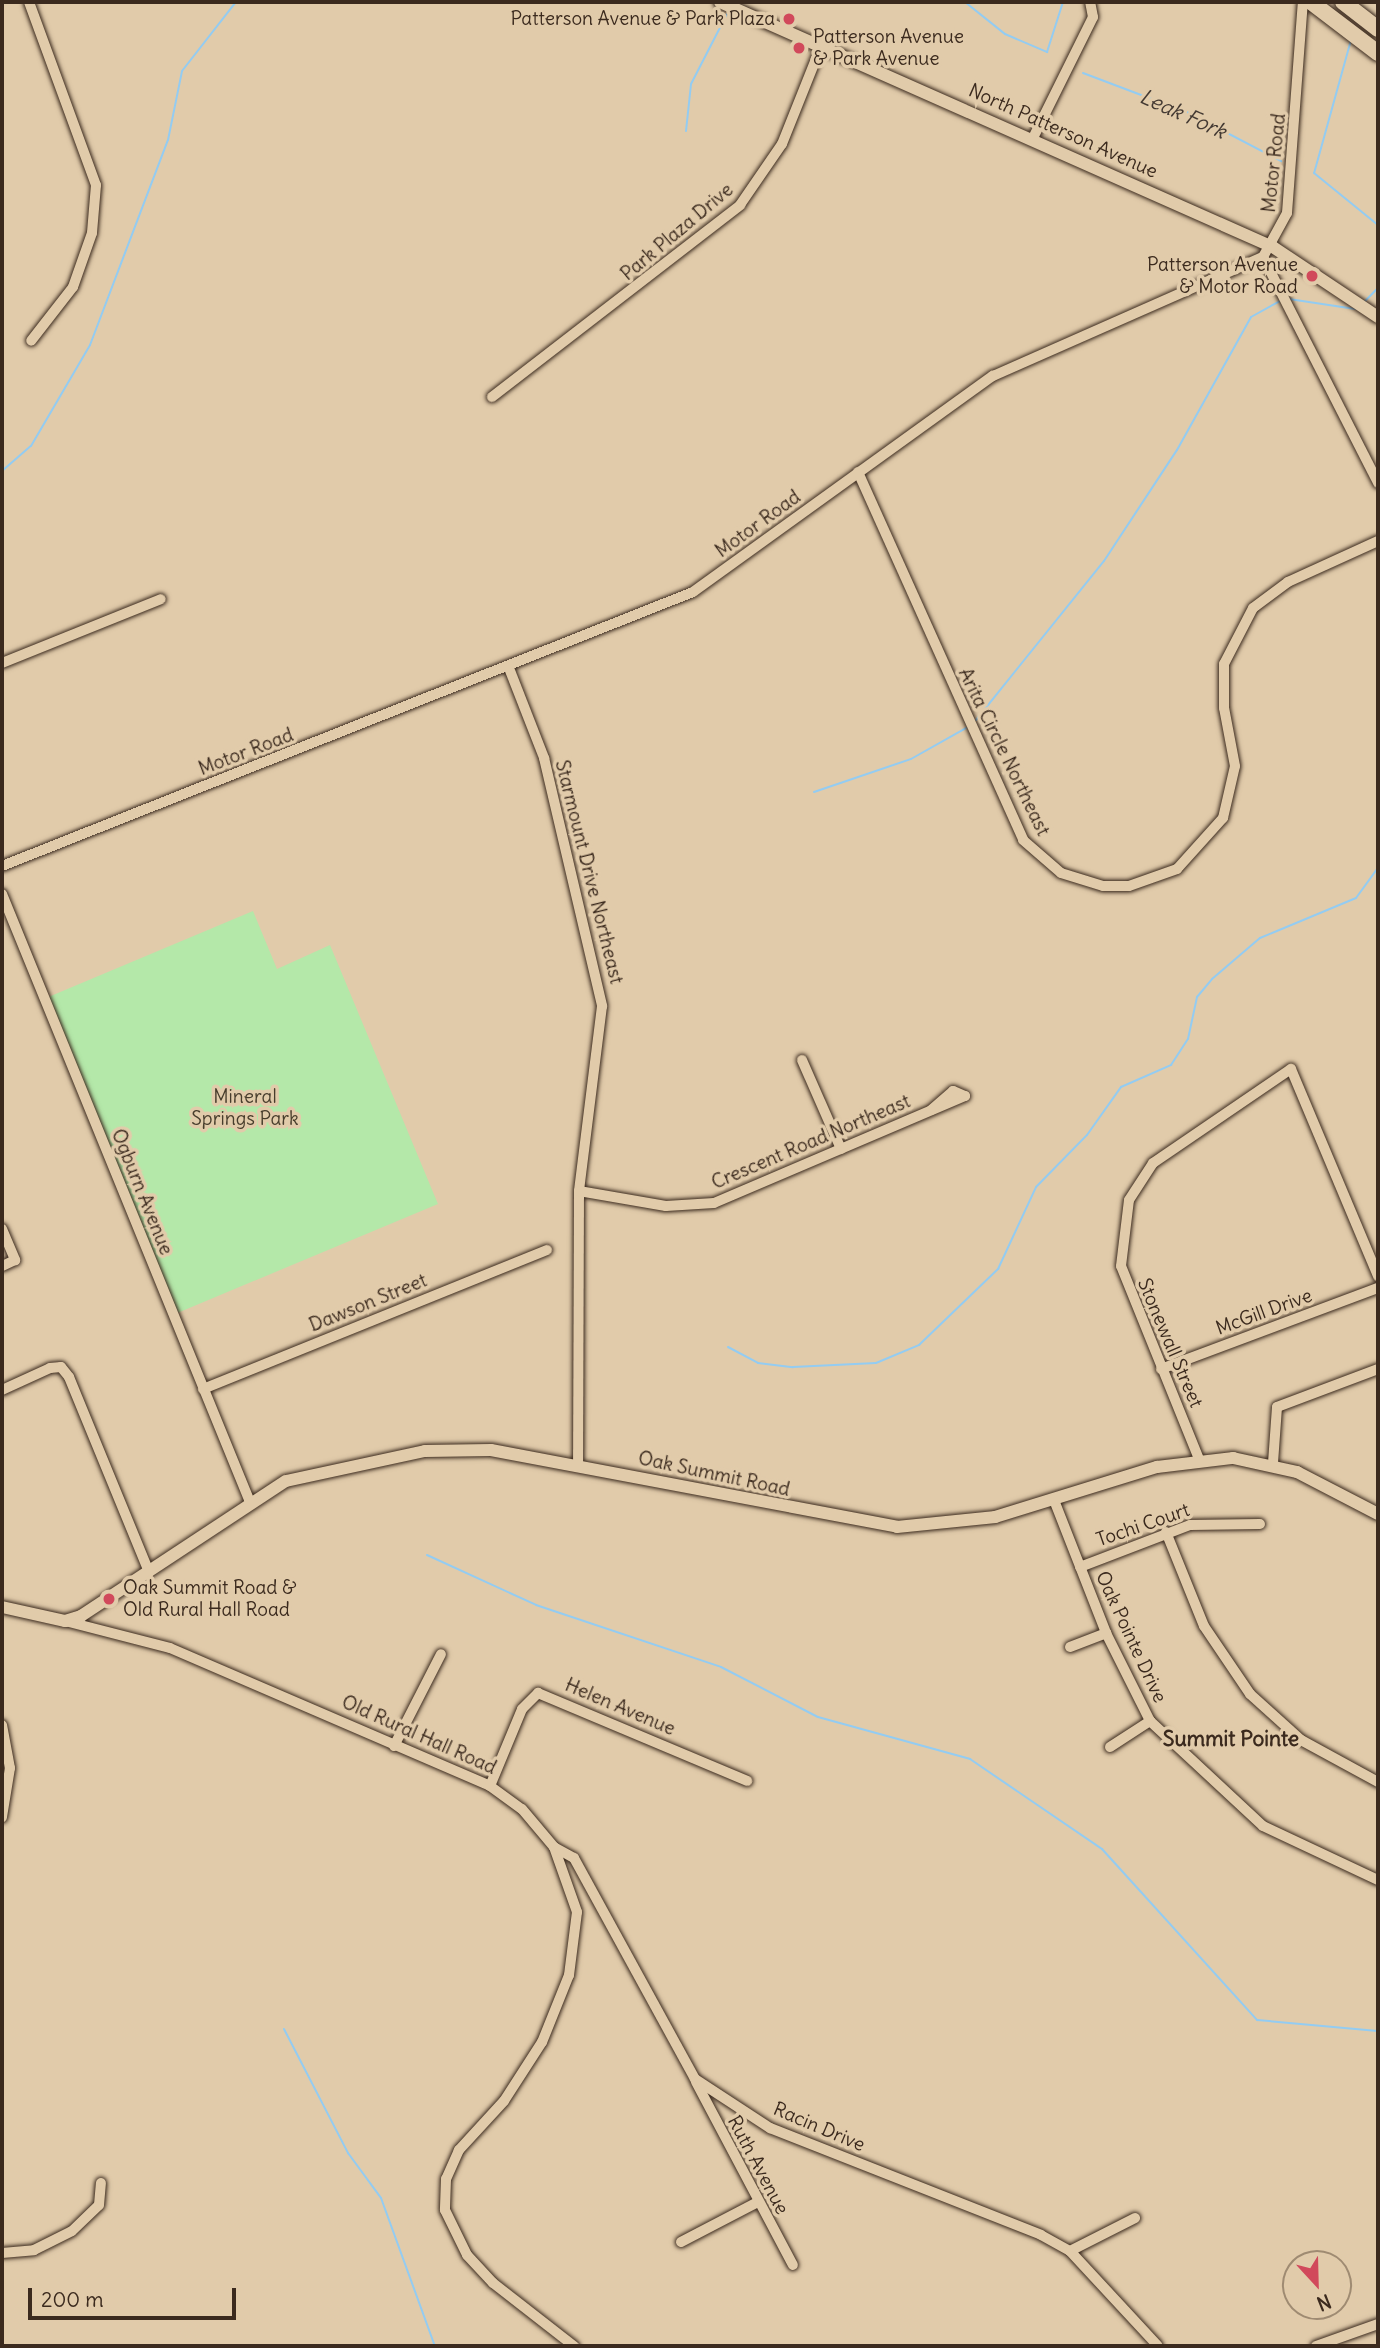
<!DOCTYPE html>
<style>
body{margin:0}
#map{position:relative;width:1380px;height:2348px;overflow:hidden;background:#e1cbaa;font-family:Delius,sans-serif}
div>[style]{position:absolute}
.green>*{inset:0;background:#b4e8a9}
.stream>*{height:2px;margin:-1px;padding:0 1px;transform-origin:1px;border-radius:1px;background:#93ccf2}
.roads{filter:drop-shadow(0 0 2px #3b2a1e) drop-shadow(0 0 2px #3b2a1e)}
.minor>*{height:10px;margin:-5px;padding:0 5px;transform-origin:5px;border-radius:5px;background:#e1cbaa}
.major>*{height:12px;margin:-6px;padding:0 6px;transform-origin:6px;border-radius:6px;background:#e1cbaa}
.highway>*{height:16px;margin:-8px;padding:0 8px;transform-origin:8px;border-radius:8px;background:#e1cbaa}
.dots>*{width:19px;height:19px;translate:-50% -50%;box-sizing:border-box;border:4px solid #e1cbaa;border-radius:50%}
span{translate:-50% -50%;white-space:nowrap;text-align:center;line-height:1.15;-webkit-text-stroke:7px #e1cbaa;paint-order:stroke}
.poi-label{font-size:19px;color:#3b2a1e}
.right{translate:-100% -50%;text-align:right}
.left{translate:0 -50%;text-align:left}
.street-label{font-size:19px;color:#3b2a1e}
.park-label{font-size:19px;color:#473d2c}
.water-label{font-size:21px;color:#443a33;font-style:italic}
.neighbourhood-label{font-size:21px;color:#3b2a1e;font-weight:700}
.frame{position:absolute;inset:0;border:4px solid #3b2a1e;pointer-events:none}
.north{position:absolute;left:1282px;top:2250px;width:70px;height:70px;box-sizing:border-box;background:#e1cbaa;border:2px solid #9f8b72;border-radius:50%;rotate:158deg;font-size:19px;font-weight:700;line-height:28px;text-align:center;color:#3b2a1e}
.north::after{content:'';display:block;margin:auto;width:24px;height:32px;background:#d1495b;clip-path:polygon(50% 0,100% 100%,50% 72%,0 100%)}
.scale{position:absolute;left:28px;top:2288px;width:208px;height:32px;box-sizing:border-box;border:4px solid #3b2a1e;border-top:0;padding-left:9px;font-size:21px;line-height:24px;white-space:nowrap;color:#3b2a1e;-webkit-text-stroke:5px #e1cbaa;paint-order:stroke}
</style>
<div id="map">
<div class="green">
<div style="clip-path:polygon(253px 911px,277px 969px,330px 945px,438px 1204px,175px 1314px,46px 998px)"></div>
</div>
<div class="stream">
<div style="left:965px;top:2px;width:51px;rotate:38.7deg"></div>
<div style="left:1005px;top:34px;width:46px;rotate:23.2deg"></div>
<div style="left:1047px;top:52px;width:52px;rotate:-72.3deg"></div>
<div style="left:1351px;top:40px;width:138px;rotate:105.5deg"></div>
<div style="left:1314px;top:173px;width:82px;rotate:39.1deg"></div>
<div style="left:1083px;top:73px;width:113px;rotate:20.7deg"></div>
<div style="left:1189px;top:113px;width:104px;rotate:27.6deg"></div>
<div style="left:686px;top:131px;width:47px;rotate:-83.9deg"></div>
<div style="left:691px;top:84px;width:81px;rotate:-62.8deg"></div>
<div style="left:1289px;top:299px;width:67px;rotate:8.6deg"></div>
<div style="left:1365px;top:301px;width:18px;rotate:-45deg"></div>
<div style="left:2px;top:471px;width:38px;rotate:-41deg"></div>
<div style="left:31px;top:446px;width:117px;rotate:-59.7deg"></div>
<div style="left:90px;top:345px;width:219px;rotate:-69.2deg"></div>
<div style="left:168px;top:140px;width:70px;rotate:-78.5deg"></div>
<div style="left:182px;top:71px;width:88px;rotate:-52deg"></div>
<div style="left:976px;top:720px;width:204px;rotate:-51.2deg"></div>
<div style="left:1104px;top:561px;width:133px;rotate:-56.7deg"></div>
<div style="left:1177px;top:450px;width:152px;rotate:-60.9deg"></div>
<div style="left:1251px;top:317px;width:33px;rotate:-29deg"></div>
<div style="left:814px;top:792px;width:102px;rotate:-18.8deg"></div>
<div style="left:911px;top:759px;width:63px;rotate:-29.4deg"></div>
<div style="left:728px;top:1347px;width:34px;rotate:28deg"></div>
<div style="left:758px;top:1363px;width:35px;rotate:7deg"></div>
<div style="left:793px;top:1367px;width:83px;rotate:-2.8deg"></div>
<div style="left:876px;top:1363px;width:47px;rotate:-22.7deg"></div>
<div style="left:919px;top:1345px;width:110px;rotate:-43.9deg"></div>
<div style="left:998px;top:1269px;width:90px;rotate:-65.1deg"></div>
<div style="left:1036px;top:1187px;width:73px;rotate:-45.6deg"></div>
<div style="left:1087px;top:1135px;width:59px;rotate:-54.7deg"></div>
<div style="left:1121px;top:1087px;width:55px;rotate:-23.7deg"></div>
<div style="left:1171px;top:1065px;width:31px;rotate:-57deg"></div>
<div style="left:1188px;top:1039px;width:43px;rotate:-77.9deg"></div>
<div style="left:1197px;top:997px;width:23px;rotate:-50deg"></div>
<div style="left:1212px;top:979px;width:63px;rotate:-40.5deg"></div>
<div style="left:1260px;top:938px;width:104px;rotate:-22.6deg"></div>
<div style="left:1356px;top:898px;width:37px;rotate:-54deg"></div>
<div style="left:427px;top:1555px;width:120px;rotate:24.6deg"></div>
<div style="left:536px;top:1605px;width:195px;rotate:18.5deg"></div>
<div style="left:721px;top:1667px;width:109px;rotate:27.3deg"></div>
<div style="left:818px;top:1717px;width:158px;rotate:15.4deg"></div>
<div style="left:970px;top:1759px;width:160px;rotate:34.3deg"></div>
<div style="left:1102px;top:1849px;width:231px;rotate:47.8deg"></div>
<div style="left:1257px;top:2020px;width:121px;rotate:5.2deg"></div>
<div style="left:284px;top:2029px;width:140px;rotate:62.7deg"></div>
<div style="left:348px;top:2153px;width:56px;rotate:53.7deg"></div>
<div style="left:381px;top:2198px;width:158px;rotate:70deg"></div>
</div>
<div class="roads">
<div class="minor">
<div style="left:29px;top:2px;width:195px;rotate:69.9deg"></div>
<div style="left:96px;top:185px;width:48px;rotate:94.8deg"></div>
<div style="left:92px;top:233px;width:57px;rotate:109.4deg"></div>
<div style="left:73px;top:287px;width:68px;rotate:127.9deg"></div>
<div style="left:1033px;top:138px;width:135px;rotate:-63.6deg"></div>
<div style="left:1093px;top:17px;width:15px;rotate:-101deg"></div>
<div style="left:1263px;top:257px;width:254px;rotate:63deg"></div>
<div style="left:492px;top:397px;width:314px;rotate:-37.7deg"></div>
<div style="left:740px;top:205px;width:74px;rotate:-55.5deg"></div>
<div style="left:782px;top:144px;width:108px;rotate:-68.2deg"></div>
<div style="left:858px;top:472px;width:403px;rotate:65.8deg"></div>
<div style="left:1023px;top:840px;width:50px;rotate:41deg"></div>
<div style="left:1061px;top:873px;width:44px;rotate:17.2deg"></div>
<div style="left:1103px;top:886px;width:26px"></div>
<div style="left:1129px;top:886px;width:51px;rotate:-19.5deg"></div>
<div style="left:1177px;top:869px;width:69px;rotate:-48deg"></div>
<div style="left:1223px;top:818px;width:53px;rotate:-77deg"></div>
<div style="left:1235px;top:766px;width:59px;rotate:-100.7deg"></div>
<div style="left:1224px;top:708px;width:44px;rotate:-90deg"></div>
<div style="left:1224px;top:664px;width:63px;rotate:-62.6deg"></div>
<div style="left:1253px;top:608px;width:44px;rotate:-36.6deg"></div>
<div style="left:1288px;top:582px;width:99px;rotate:-24.5deg"></div>
<div style="left:2px;top:663px;width:171px;rotate:-21.9deg"></div>
<div style="left:509px;top:668px;width:97px;rotate:68.7deg"></div>
<div style="left:544px;top:758px;width:255px;rotate:76.8deg"></div>
<div style="left:602px;top:1006px;width:186px;rotate:97.1deg"></div>
<div style="left:579px;top:1191px;width:275px;rotate:90.2deg"></div>
<div style="left:2px;top:866px;width:743px;rotate:-21.63deg"></div>
<div style="left:693px;top:592px;width:370px;rotate:-35.8deg"></div>
<div style="left:993px;top:376px;width:295px;rotate:-23.8deg"></div>
<div style="left:1263px;top:257px;width:50px;rotate:-61.4deg"></div>
<div style="left:1287px;top:213px;width:212px;rotate:-85.7deg"></div>
<div style="left:2px;top:894px;width:657px;rotate:67.81deg"></div>
<div style="left:802px;top:1060px;width:97px;rotate:66.3deg"></div>
<div style="left:579px;top:1191px;width:88px;rotate:9.8deg"></div>
<div style="left:666px;top:1206px;width:48px;rotate:-3.6deg"></div>
<div style="left:714px;top:1203px;width:273px;rotate:-23.1deg"></div>
<div style="left:965px;top:1096px;width:13px;rotate:-157deg"></div>
<div style="left:953px;top:1091px;width:29px;rotate:139deg"></div>
<div style="left:2px;top:1229px;width:34px;rotate:67deg"></div>
<div style="left:15px;top:1260px;width:14px;rotate:155deg"></div>
<div style="left:1161px;top:1369px;width:232px;rotate:-20.5deg"></div>
<div style="left:203px;top:1389px;width:371px;rotate:-22deg"></div>
<div style="left:2px;top:1390px;width:53px;rotate:-24.6deg"></div>
<div style="left:50px;top:1368px;width:11px;rotate:-5deg"></div>
<div style="left:61px;top:1367px;width:13px;rotate:51deg"></div>
<div style="left:69px;top:1377px;width:211px;rotate:67.7deg"></div>
<div style="left:1199px;top:1459px;width:208px;rotate:-112deg"></div>
<div style="left:1121px;top:1266px;width:66px;rotate:-83.1deg"></div>
<div style="left:1129px;top:1200px;width:44px;rotate:-57deg"></div>
<div style="left:1153px;top:1163px;width:167px;rotate:-34.3deg"></div>
<div style="left:1291px;top:1069px;width:225px;rotate:67.2deg"></div>
<div style="left:1273px;top:1463px;width:56px;rotate:-85.9deg"></div>
<div style="left:1277px;top:1407px;width:108px;rotate:-20.6deg"></div>
<div style="left:1054px;top:1500px;width:143px;rotate:68.6deg"></div>
<div style="left:1106px;top:1633px;width:98px;rotate:63.4deg"></div>
<div style="left:1150px;top:1721px;width:154px;rotate:42.9deg"></div>
<div style="left:1263px;top:1826px;width:127px;rotate:25.2deg"></div>
<div style="left:1166px;top:1532px;width:101px;rotate:68deg"></div>
<div style="left:1204px;top:1626px;width:82px;rotate:55.9deg"></div>
<div style="left:1250px;top:1694px;width:69px;rotate:42deg"></div>
<div style="left:1301px;top:1740px;width:88px;rotate:28.6deg"></div>
<div style="left:1080px;top:1567px;width:118px;rotate:-20.9deg"></div>
<div style="left:1190px;top:1525px;width:70px;rotate:-0.8deg"></div>
<div style="left:65px;top:1621px;width:108px;rotate:14.4deg"></div>
<div style="left:170px;top:1648px;width:348px;rotate:23.3deg"></div>
<div style="left:490px;top:1786px;width:39px;rotate:36deg"></div>
<div style="left:522px;top:1809px;width:50px;rotate:49.9deg"></div>
<div style="left:554px;top:1847px;width:69px;rotate:70.5deg"></div>
<div style="left:577px;top:1912px;width:64px;rotate:97.2deg"></div>
<div style="left:569px;top:1975px;width:72px;rotate:111.9deg"></div>
<div style="left:542px;top:2042px;width:70px;rotate:122.8deg"></div>
<div style="left:504px;top:2101px;width:67px;rotate:132.6deg"></div>
<div style="left:459px;top:2150px;width:32px;rotate:114deg"></div>
<div style="left:446px;top:2179px;width:31px;rotate:92deg"></div>
<div style="left:445px;top:2210px;width:50px;rotate:63.9deg"></div>
<div style="left:467px;top:2255px;width:38px;rotate:47deg"></div>
<div style="left:493px;top:2283px;width:103px;rotate:37.9deg"></div>
<div style="left:1070px;top:1647px;width:39px;rotate:-21deg"></div>
<div style="left:2px;top:1725px;width:44px;rotate:79.5deg"></div>
<div style="left:10px;top:1768px;width:50px;rotate:99.3deg"></div>
<div style="left:394px;top:1746px;width:103px;rotate:-62.9deg"></div>
<div style="left:1110px;top:1747px;width:48px;rotate:-33deg"></div>
<div style="left:490px;top:1786px;width:83px;rotate:-67.4deg"></div>
<div style="left:522px;top:1709px;width:23px;rotate:-45deg"></div>
<div style="left:538px;top:1693px;width:227px;rotate:22.8deg"></div>
<div style="left:554px;top:1847px;width:23px;rotate:29deg"></div>
<div style="left:574px;top:1858px;width:252px;rotate:61.3deg"></div>
<div style="left:695px;top:2079px;width:90px;rotate:33.2deg"></div>
<div style="left:770px;top:2128px;width:291px;rotate:21.5deg"></div>
<div style="left:1041px;top:2235px;width:33px;rotate:29deg"></div>
<div style="left:1070px;top:2251px;width:129px;rotate:47.2deg"></div>
<div style="left:696px;top:2082px;width:207px;rotate:62.1deg"></div>
<div style="left:681px;top:2242px;width:85px;rotate:-27.5deg"></div>
<div style="left:1070px;top:2251px;width:73px;rotate:-26.9deg"></div>
<div style="left:2px;top:2253px;width:32px;rotate:-5deg"></div>
<div style="left:34px;top:2250px;width:42px;rotate:-26.6deg"></div>
<div style="left:72px;top:2231px;width:37px;rotate:-44deg"></div>
<div style="left:99px;top:2205px;width:22px;rotate:-85deg"></div>
<div style="left:1316px;top:2346px;width:66px;rotate:-19.5deg"></div>
</div>
<div class="major">
<div style="left:720px;top:2px;width:605px;rotate:23.9deg"></div>
<div style="left:1273px;top:247px;width:126px;rotate:33.7deg"></div>
<div style="left:2px;top:1607px;width:65px;rotate:12.5deg"></div>
<div style="left:65px;top:1621px;width:17px;rotate:-17deg"></div>
<div style="left:81px;top:1616px;width:245px;rotate:-33.4deg"></div>
<div style="left:286px;top:1481px;width:142px;rotate:-12.2deg"></div>
<div style="left:425px;top:1451px;width:66px;rotate:-0.9deg"></div>
<div style="left:491px;top:1450px;width:413px;rotate:10.7deg"></div>
<div style="left:897px;top:1527px;width:99px;rotate:-5.8deg"></div>
<div style="left:995px;top:1517px;width:170px;rotate:-17.2deg"></div>
<div style="left:1157px;top:1467px;width:77px;rotate:-6.8deg"></div>
<div style="left:1233px;top:1458px;width:66px;rotate:12.3deg"></div>
<div style="left:1297px;top:1472px;width:91px;rotate:27.4deg"></div>
</div>
<div class="highway">
<div style="left:1311px;top:2px;width:84px;rotate:37.3deg"></div>
<div style="left:1343px;top:2px;width:44px;rotate:37.6deg"></div>
</div>
</div>
<div class="dots">
<div style="left:789px;top:19px;background:#d1495b"></div>
<div style="left:799px;top:48px;background:#d1495b"></div>
<div style="left:1312px;top:276px;background:#d1495b"></div>
<div style="left:109px;top:1599px;background:#d1495b"></div>
</div>
<div class="poi-label">
<span class="right" style="left:775px;top:19px">Patterson Avenue &amp; Park Plaza</span>
<span class="left" style="left:813px;top:48px">Patterson Avenue<br>&amp; Park Avenue</span>
<span class="right" style="left:1298px;top:276px">Patterson Avenue<br>&amp; Motor Road</span>
<span class="left" style="left:123px;top:1599px">Oak Summit Road &amp;<br>Old Rural Hall Road</span>
</div>
<div class="street-label">
<span style="left:1063px;top:131px;rotate:24deg">North Patterson Avenue</span>
<span style="left:1274px;top:163px;rotate:-84deg">Motor Road</span>
<span style="left:677px;top:232px;rotate:-40deg">Park Plaza Drive</span>
<span style="left:758px;top:524px;rotate:-36deg">Motor Road</span>
<span style="left:246px;top:752px;rotate:-21deg">Motor Road</span>
<span style="left:1004px;top:752px;rotate:64deg">Arita Circle Northeast</span>
<span style="left:589px;top:872px;rotate:76deg">Starmount Drive Northeast</span>
<span style="left:811px;top:1142px;rotate:-23deg">Crescent Road Northeast</span>
<span style="left:142px;top:1192px;rotate:68deg">Ogburn Avenue</span>
<span style="left:368px;top:1303px;rotate:-22deg">Dawson Street</span>
<span style="left:1264px;top:1312px;rotate:-20deg">McGill Drive</span>
<span style="left:1170px;top:1343px;rotate:67deg">Stonewall Street</span>
<span style="left:714px;top:1474px;rotate:12deg">Oak Summit Road</span>
<span style="left:1143px;top:1525px;rotate:-19deg">Tochi Court</span>
<span style="left:1131px;top:1637px;rotate:65deg">Oak Pointe Drive</span>
<span style="left:620px;top:1707px;rotate:23deg">Helen Avenue</span>
<span style="left:419px;top:1735px;rotate:24deg">Old Rural Hall Road</span>
<span style="left:819px;top:2127px;rotate:23deg">Racin Drive</span>
<span style="left:758px;top:2165px;rotate:62deg">Ruth Avenue</span>
</div>
<div class="park-label">
<span style="left:245px;top:1108px">Mineral<br>Springs Park</span>
</div>
<div class="water-label">
<span style="left:1183px;top:114px;rotate:24deg">Leak Fork</span>
</div>
<div class="neighbourhood-label">
<span style="left:1231px;top:1739px">Summit Pointe</span>
</div>
<div class="frame"></div>
<div class="north">N</div>
<div class="scale">200 m</div>
</div>
